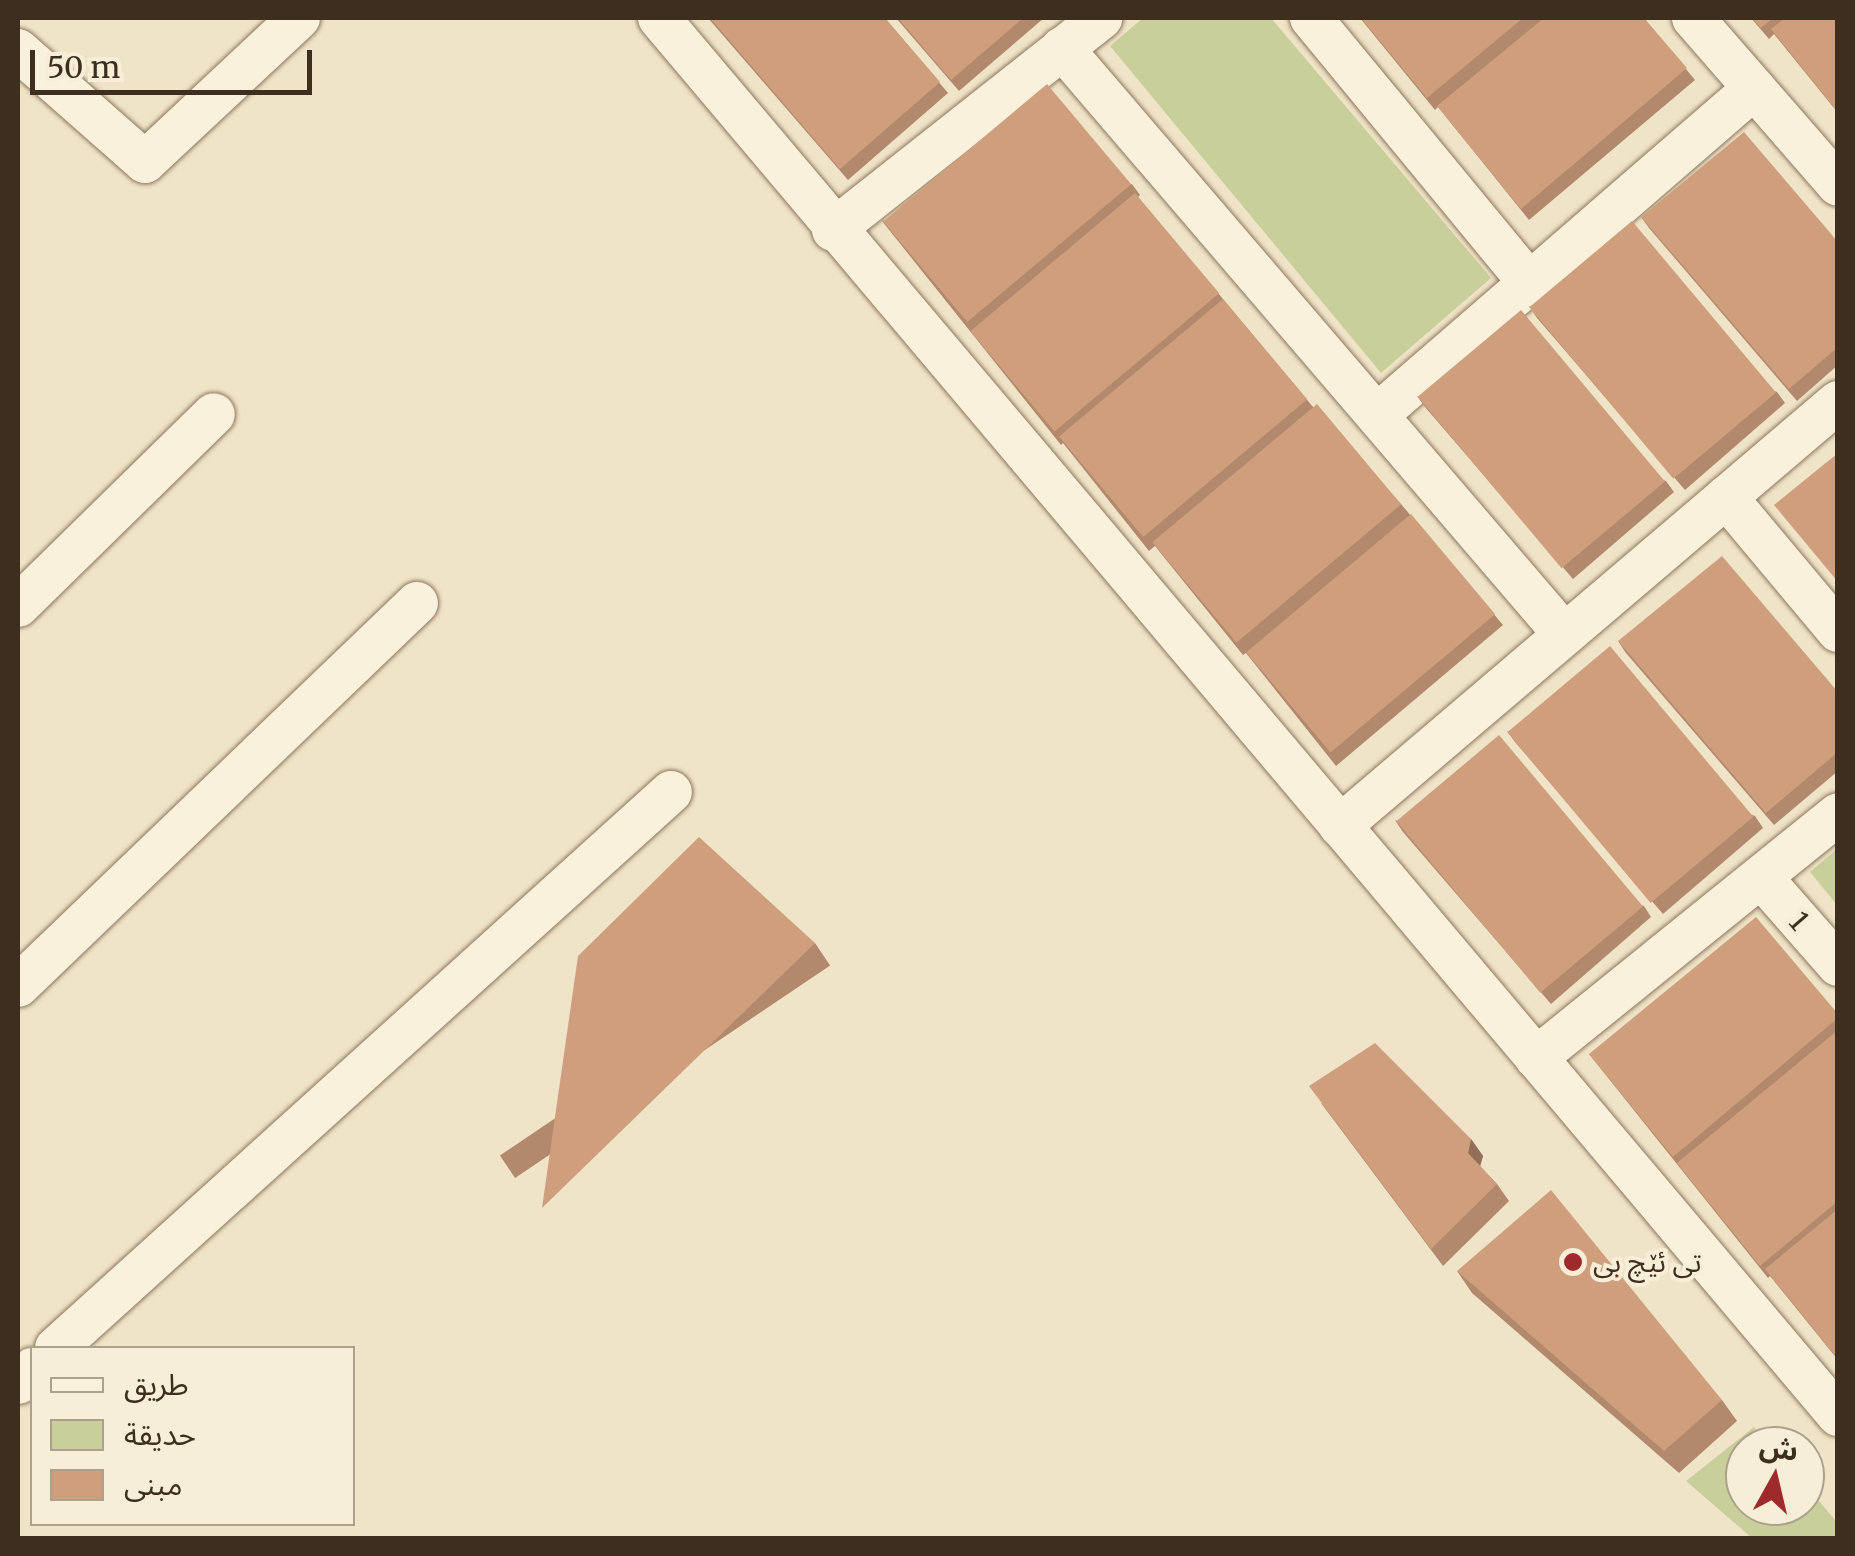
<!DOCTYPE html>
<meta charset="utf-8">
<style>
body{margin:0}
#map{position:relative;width:1855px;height:1556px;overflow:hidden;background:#f0e4c8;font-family:Merriweather,"Noto Sans Arabic",serif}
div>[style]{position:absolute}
.green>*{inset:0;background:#c9cf9b}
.roads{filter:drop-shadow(0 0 2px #8d765c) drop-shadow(0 0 2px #8d765c)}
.minor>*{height:42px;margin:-21px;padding:0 21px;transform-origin:21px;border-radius:21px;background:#faf1dc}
.wall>*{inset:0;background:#b2896c;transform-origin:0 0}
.shaded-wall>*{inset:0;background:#916f58}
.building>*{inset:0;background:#cf9f7d;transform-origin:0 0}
.dots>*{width:28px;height:28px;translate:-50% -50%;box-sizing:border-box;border:5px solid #f7eed8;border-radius:50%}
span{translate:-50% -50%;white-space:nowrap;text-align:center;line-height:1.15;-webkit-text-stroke:8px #f7eed8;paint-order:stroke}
.street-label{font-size:28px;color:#3d2e20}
.poi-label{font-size:28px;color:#3d2e20}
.left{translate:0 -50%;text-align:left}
.frame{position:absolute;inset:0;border:20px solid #3d2e20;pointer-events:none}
.legend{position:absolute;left:30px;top:1346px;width:325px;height:180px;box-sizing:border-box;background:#f7eed8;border:2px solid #ada18e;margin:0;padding:12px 18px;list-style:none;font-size:30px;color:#3d2e20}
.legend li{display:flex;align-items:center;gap:20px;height:50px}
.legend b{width:50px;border:2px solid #ada18e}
.north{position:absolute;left:1725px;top:1426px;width:100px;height:100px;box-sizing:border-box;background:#f7eed8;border:2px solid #ada18e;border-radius:50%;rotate:8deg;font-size:28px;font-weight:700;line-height:40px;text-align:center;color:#3d2e20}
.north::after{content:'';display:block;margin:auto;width:35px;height:45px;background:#9e2a2b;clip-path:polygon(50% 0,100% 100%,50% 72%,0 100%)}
.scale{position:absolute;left:30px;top:50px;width:282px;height:45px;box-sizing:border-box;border:5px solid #3d2e20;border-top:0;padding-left:12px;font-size:30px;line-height:35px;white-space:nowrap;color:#3d2e20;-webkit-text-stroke:8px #f7eed8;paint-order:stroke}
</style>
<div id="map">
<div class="green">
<div style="clip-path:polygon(1143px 18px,1271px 18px,1491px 278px,1381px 373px,1110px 46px)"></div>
<div style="clip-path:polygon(1837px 849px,1837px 905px,1810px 872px)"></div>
<div style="clip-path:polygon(1754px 1427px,1770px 1446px,1745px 1446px,1745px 1506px,1805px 1506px,1805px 1485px,1837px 1522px,1837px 1538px,1752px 1538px,1686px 1481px)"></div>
</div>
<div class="roads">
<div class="minor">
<div style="left:659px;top:18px;width:1828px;rotate:49.84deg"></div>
<div style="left:1311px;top:18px;width:342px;rotate:50.5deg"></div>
<div style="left:1693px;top:18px;width:221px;rotate:49deg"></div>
<div style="left:1062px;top:48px;width:772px;rotate:49.41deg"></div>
<div style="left:18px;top:50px;width:169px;rotate:41.4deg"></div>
<div style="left:145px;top:162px;width:211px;rotate:-43.1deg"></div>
<div style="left:833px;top:230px;width:342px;rotate:-38.3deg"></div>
<div style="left:1377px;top:415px;width:499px;rotate:-40.9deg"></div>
<div style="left:1726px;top:497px;width:175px;rotate:50.1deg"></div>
<div style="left:18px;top:606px;width:274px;rotate:-44.4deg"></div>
<div style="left:1340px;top:826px;width:654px;rotate:-40.41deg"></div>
<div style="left:1761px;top:877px;width:117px;rotate:48.8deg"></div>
<div style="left:18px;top:986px;width:553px;rotate:-43.83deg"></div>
<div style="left:1536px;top:1058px;width:388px;rotate:-38.9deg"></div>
<div style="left:56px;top:1348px;width:829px;rotate:-42.12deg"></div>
<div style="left:18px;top:1383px;width:20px;rotate:-45deg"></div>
</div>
</div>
<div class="wall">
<div style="clip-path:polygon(708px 18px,885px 18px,948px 93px,848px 180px)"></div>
<div style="clip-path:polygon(896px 18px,1044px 18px,959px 91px)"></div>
<div style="clip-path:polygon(1360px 18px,1644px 18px,1695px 80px,1529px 220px,1438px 107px,1435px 110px)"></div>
<div style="clip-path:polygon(1751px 18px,1838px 18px,1838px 113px,1774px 34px,1769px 39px)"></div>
<div style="clip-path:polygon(1132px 184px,1140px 195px,1138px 197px,1313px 407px,1401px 504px,1503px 625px,1336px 766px,1246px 653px,1243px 655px,1155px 546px,1149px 551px,1063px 443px,1061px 445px,882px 221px)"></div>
<div style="clip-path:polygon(1641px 217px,1838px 242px,1838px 365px,1797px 401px,1649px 228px)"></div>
<div style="clip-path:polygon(1529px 306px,1777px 392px,1785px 403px,1685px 490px,1537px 318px)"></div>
<div style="clip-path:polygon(1417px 396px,1666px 481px,1674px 492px,1573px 579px,1425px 407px)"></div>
<div style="clip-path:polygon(1618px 641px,1838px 692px,1838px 771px,1774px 825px,1626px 653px)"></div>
<div style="clip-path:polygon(1507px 731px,1755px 816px,1763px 828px,1663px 914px,1515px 742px)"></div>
<div style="clip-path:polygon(1395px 820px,1644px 906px,1651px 917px,1551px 1004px,1403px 832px)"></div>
<div style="left:815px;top:943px;width:27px;height:380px;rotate:56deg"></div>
<div style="clip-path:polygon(1838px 1014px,1838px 1360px,1770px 1276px,1768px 1278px,1589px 1054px)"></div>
<div style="clip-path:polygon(1321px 1103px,1471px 1139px,1483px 1156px,1480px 1166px,1497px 1184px,1509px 1201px,1443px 1266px)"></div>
<div style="clip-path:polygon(1457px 1271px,1722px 1400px,1737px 1421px,1679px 1473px,1472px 1293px)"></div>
</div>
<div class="shaded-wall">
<div style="clip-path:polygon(1471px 1139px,1483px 1156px,1479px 1170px,1468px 1153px)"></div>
</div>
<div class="building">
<div style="clip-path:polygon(710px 18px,885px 18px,940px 82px,840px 169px)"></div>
<div style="clip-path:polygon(898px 18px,1023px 18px,951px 80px)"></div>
<div style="clip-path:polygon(1361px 18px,1523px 18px,1427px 98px)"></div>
<div style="clip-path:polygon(1544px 18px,1644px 18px,1687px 68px,1521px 209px,1437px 106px)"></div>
<div style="clip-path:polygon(1752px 18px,1773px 18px,1761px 28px)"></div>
<div style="clip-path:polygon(1785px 18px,1838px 18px,1838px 112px,1771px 29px)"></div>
<div style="left:1047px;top:84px;width:131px;height:214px;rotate:50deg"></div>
<div style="clip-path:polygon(1744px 132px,1838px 242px,1838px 347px,1789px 389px,1641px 217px)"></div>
<div style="left:1135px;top:193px;width:131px;height:215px;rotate:50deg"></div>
<div style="left:1632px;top:221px;width:224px;height:134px;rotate:50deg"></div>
<div style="left:1223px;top:299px;width:131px;height:214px;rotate:50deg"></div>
<div style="left:1521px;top:310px;width:224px;height:135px;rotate:50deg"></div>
<div style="left:1317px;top:404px;width:131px;height:215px;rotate:50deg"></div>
<div style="clip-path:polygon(1838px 453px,1838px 582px,1774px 505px)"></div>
<div style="left:1411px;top:514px;width:131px;height:215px;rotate:50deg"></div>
<div style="clip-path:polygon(1722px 556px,1838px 692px,1838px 752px,1766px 813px,1618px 641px)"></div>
<div style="left:1610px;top:646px;width:223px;height:134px;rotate:50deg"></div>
<div style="left:1499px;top:735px;width:224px;height:134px;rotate:50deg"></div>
<div style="clip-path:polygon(699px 837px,815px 943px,542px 1208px,578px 956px)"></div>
<div style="clip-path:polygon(1756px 917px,1838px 1014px,1838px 1018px,1673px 1157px,1589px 1054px)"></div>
<div style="clip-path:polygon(1838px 1030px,1838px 1201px,1760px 1266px,1677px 1163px)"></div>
<div style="clip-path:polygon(1375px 1043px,1471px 1139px,1468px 1153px,1497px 1184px,1431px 1249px,1309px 1086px)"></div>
<div style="clip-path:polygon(1551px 1190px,1722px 1400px,1664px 1451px,1457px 1271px)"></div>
<div style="clip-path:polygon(1838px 1209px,1838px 1359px,1765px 1269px)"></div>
</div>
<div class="dots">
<div style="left:1573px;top:1262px;background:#9e2a2b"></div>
</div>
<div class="street-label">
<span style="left:1799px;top:921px;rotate:49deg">1</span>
</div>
<div class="poi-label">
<span class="left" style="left:1593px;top:1262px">تی ئێچ بی</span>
</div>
<div class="frame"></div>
<ul class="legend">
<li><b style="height:12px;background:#faf1dc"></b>طريق</li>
<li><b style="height:28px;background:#c9cf9b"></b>حديقة</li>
<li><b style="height:28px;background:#cf9f7d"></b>مبنى</li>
</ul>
<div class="north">ش</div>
<div class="scale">50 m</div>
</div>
